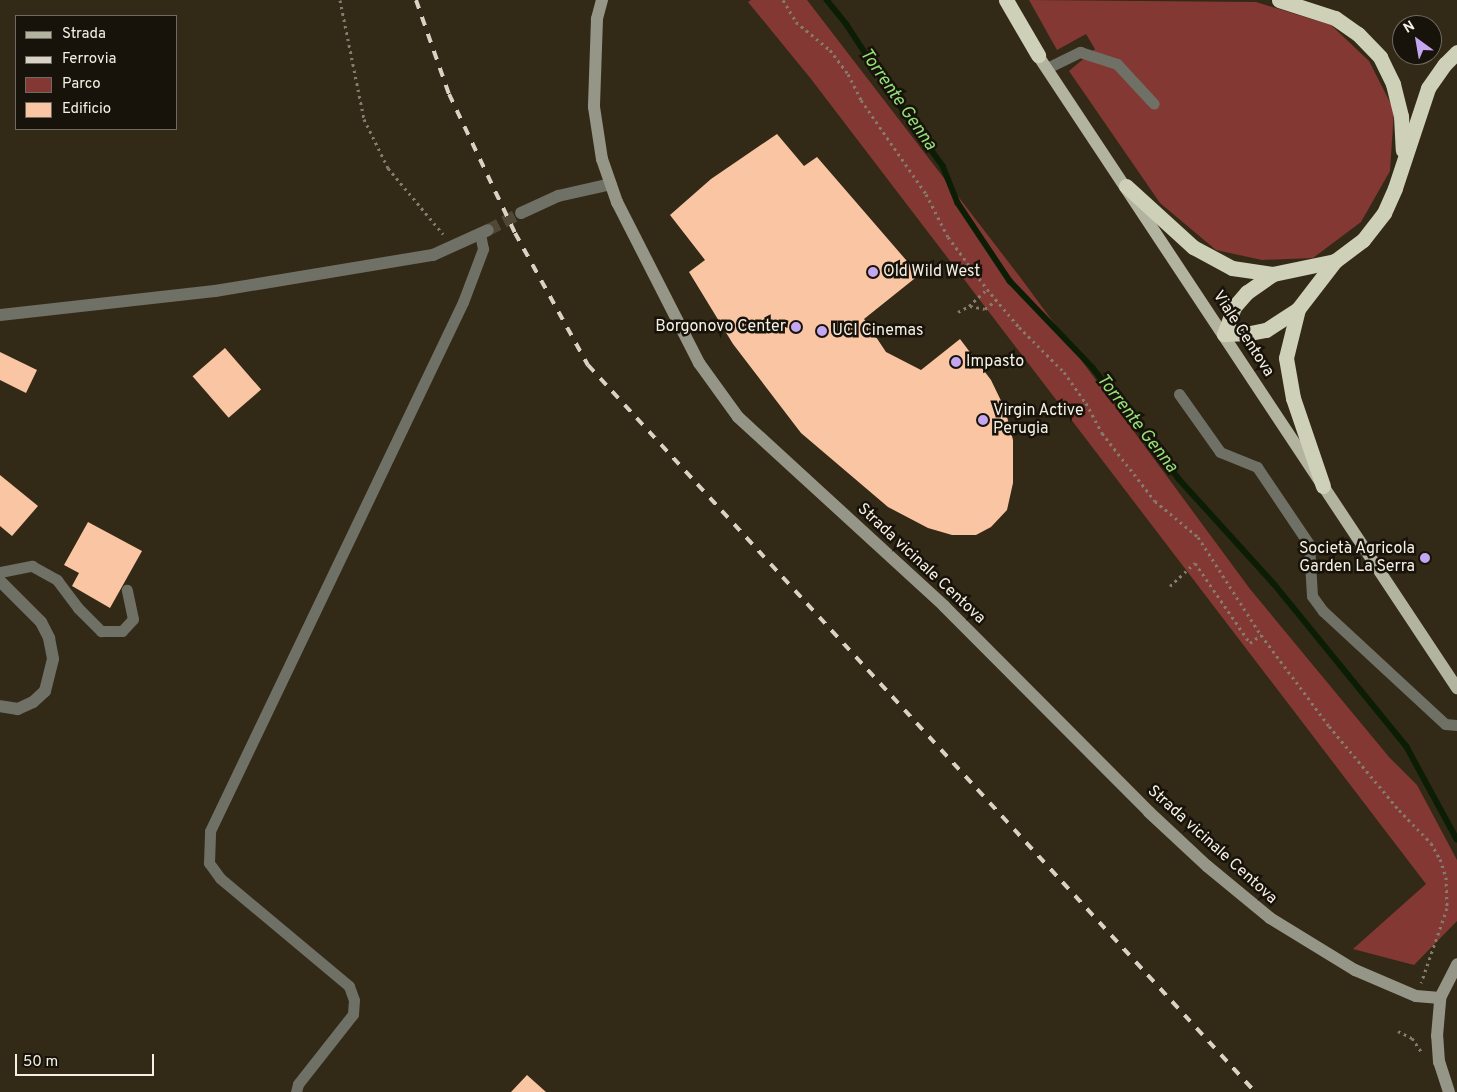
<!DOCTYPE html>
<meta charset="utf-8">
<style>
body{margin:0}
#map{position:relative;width:1457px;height:1092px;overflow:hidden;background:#332917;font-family:Overpass,sans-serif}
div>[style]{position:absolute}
.green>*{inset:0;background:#843833}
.stream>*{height:5.5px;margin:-2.75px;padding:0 2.75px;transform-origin:2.75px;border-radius:2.75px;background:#0b1e05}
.building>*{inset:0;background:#fac5a2;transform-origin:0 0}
.street-tunnel>*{height:12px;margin-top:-6px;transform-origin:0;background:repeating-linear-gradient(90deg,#504736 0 12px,transparent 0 18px)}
.path>*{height:3px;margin-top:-1.5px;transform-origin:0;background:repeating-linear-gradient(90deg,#847c6c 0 2.5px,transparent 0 6.5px)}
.lane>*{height:11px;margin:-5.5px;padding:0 5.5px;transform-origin:5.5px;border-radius:5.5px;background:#6f7066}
.street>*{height:12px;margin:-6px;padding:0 6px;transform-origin:6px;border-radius:6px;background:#6f7066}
.secondary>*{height:12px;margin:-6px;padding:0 6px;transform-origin:6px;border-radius:6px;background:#959687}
.primary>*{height:12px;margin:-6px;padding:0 6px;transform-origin:6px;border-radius:6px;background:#b3b4a0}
.highway>*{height:15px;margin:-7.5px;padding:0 7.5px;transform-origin:7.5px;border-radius:7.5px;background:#ced0b7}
.rail>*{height:4px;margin-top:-2px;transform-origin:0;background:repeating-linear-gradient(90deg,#d9d2c5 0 9px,transparent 0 18px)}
.dots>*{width:14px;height:14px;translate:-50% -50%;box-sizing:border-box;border:2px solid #17130b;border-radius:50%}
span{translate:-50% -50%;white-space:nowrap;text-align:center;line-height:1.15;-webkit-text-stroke:5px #17130b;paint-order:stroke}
.poi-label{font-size:16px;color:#f6f0e4}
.left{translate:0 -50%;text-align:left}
.right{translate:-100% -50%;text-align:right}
.street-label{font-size:16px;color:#f6f0e4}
.water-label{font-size:18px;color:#94e178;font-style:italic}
.legend{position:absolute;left:15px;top:15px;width:162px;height:115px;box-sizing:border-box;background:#17130b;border:1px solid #706b62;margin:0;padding:6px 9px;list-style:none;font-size:15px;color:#f6f0e4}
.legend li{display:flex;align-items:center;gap:10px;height:25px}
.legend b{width:25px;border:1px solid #706b62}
.north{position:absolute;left:1392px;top:15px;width:50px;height:50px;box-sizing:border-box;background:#17130b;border:1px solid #706b62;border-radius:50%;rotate:328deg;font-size:14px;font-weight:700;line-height:20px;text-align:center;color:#f6f0e4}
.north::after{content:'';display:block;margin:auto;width:18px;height:22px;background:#c5a7f1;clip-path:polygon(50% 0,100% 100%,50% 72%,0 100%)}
.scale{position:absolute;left:15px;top:1054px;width:139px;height:22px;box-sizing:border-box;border:2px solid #f6f0e4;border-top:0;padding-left:6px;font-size:15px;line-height:18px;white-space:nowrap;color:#f6f0e4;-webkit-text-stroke:4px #17130b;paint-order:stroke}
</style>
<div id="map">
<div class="green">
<div style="clip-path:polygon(751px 0,807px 0,1020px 277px,1250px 589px,1389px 757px,1417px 785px,1457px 860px,1457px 921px,1414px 965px,1353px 949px,1426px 884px,811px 79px,748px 2px)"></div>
<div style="clip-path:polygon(1029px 0,1256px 2px,1331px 25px,1369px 61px,1394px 110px,1390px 171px,1361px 222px,1313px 258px,1262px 260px,1216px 250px,1160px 203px,1069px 71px,1095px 49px,1086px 34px,1057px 50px)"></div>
</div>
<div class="stream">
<div style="left:827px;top:0;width:32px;rotate:51deg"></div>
<div style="left:847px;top:25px;width:113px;rotate:56.6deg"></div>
<div style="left:909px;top:119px;width:58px;rotate:54.1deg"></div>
<div style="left:943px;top:166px;width:40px;rotate:68deg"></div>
<div style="left:958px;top:203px;width:94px;rotate:56.3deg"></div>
<div style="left:1010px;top:281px;width:120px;rotate:46.3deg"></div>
<div style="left:1093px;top:368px;width:140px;rotate:52.2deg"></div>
<div style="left:1179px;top:479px;width:143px;rotate:47.8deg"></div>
<div style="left:1275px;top:585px;width:209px;rotate:50.8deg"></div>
<div style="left:1407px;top:747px;width:105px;rotate:61.5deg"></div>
</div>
<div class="building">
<div style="clip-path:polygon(777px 134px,804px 166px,817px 157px,919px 275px,864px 319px,886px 352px,921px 370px,960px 339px,991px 380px,1005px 409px,1013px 440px,1013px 483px,1007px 510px,991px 527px,976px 535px,952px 535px,928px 528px,888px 507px,801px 433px,733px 344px,689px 272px,705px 260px,670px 215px,711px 179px)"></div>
<div style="left:225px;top:348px;width:55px;height:43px;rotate:49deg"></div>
<div style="clip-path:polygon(0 352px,37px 370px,26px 393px,0 380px)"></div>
<div style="clip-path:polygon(0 475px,38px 506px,12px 536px,0 526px)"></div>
<div style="clip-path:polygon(88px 522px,142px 551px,110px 608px,72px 586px,79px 573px,64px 565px)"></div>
<div style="clip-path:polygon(527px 1075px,546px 1092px,511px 1092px)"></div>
</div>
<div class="street-tunnel">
<div style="left:488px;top:230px;width:37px;rotate:-27deg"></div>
</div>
<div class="path">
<div style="left:340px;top:0;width:121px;rotate:78.6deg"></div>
<div style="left:364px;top:119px;width:55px;rotate:63.9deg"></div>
<div style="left:388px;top:168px;width:86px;rotate:50.2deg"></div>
<div style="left:783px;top:0;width:26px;rotate:59deg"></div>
<div style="left:796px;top:22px;width:44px;rotate:39.5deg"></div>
<div style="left:830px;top:50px;width:30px;rotate:53deg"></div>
<div style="left:848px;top:74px;width:29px;rotate:63deg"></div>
<div style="left:861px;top:100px;width:114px;rotate:55.3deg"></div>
<div style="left:926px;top:194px;width:48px;rotate:62.9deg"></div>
<div style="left:948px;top:237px;width:65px;rotate:53.1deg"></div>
<div style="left:987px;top:289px;width:50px;rotate:49.9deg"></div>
<div style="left:1019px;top:327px;width:64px;rotate:45deg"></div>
<div style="left:1064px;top:372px;width:38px;rotate:55deg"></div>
<div style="left:1086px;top:403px;width:34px;rotate:62deg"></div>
<div style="left:1102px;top:433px;width:86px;rotate:52.1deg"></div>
<div style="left:1155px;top:501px;width:56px;rotate:39.9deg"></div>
<div style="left:1198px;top:537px;width:117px;rotate:57.3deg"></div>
<div style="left:1261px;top:635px;width:114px;rotate:53.2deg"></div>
<div style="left:1329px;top:726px;width:109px;rotate:50.2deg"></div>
<div style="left:1399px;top:810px;width:46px;rotate:45.9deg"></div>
<div style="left:1431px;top:843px;width:18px;rotate:61deg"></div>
<div style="left:1440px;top:859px;width:19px;rotate:72deg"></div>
<div style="left:1446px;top:877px;width:31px;rotate:88deg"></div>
<div style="left:1447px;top:908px;width:79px;rotate:109.1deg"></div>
<div style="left:970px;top:306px;width:15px;rotate:11deg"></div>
<div style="left:985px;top:309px;width:14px;rotate:-39deg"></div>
<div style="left:958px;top:312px;width:13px;rotate:-29deg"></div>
<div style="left:969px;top:306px;width:25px;rotate:-43deg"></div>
<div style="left:1170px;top:586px;width:34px;rotate:-43deg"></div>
<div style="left:1195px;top:563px;width:97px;rotate:55.5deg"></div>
<div style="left:1250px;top:643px;width:14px;rotate:-36deg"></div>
<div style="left:1398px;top:1031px;width:16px;rotate:27deg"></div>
<div style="left:1412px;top:1038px;width:18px;rotate:56deg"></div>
</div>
<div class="lane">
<div style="left:1047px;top:68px;width:37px;rotate:-26deg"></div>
<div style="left:1080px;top:52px;width:39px;rotate:18deg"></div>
<div style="left:1117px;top:64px;width:54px;rotate:47.2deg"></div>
<div style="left:1179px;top:394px;width:71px;rotate:54.7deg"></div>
<div style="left:1220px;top:452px;width:40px;rotate:22deg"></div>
<div style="left:1257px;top:467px;width:93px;rotate:56deg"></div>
<div style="left:1309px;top:544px;width:52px;rotate:86.7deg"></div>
<div style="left:1312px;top:596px;width:19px;rotate:54deg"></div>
<div style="left:1323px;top:611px;width:166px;rotate:42.8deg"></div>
<div style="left:1445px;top:724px;width:12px;rotate:5deg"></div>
<div style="left:0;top:572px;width:33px;rotate:-11deg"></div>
<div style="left:32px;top:566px;width:29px;rotate:29deg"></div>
<div style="left:57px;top:580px;width:35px;rotate:53deg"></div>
<div style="left:78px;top:608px;width:33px;rotate:45deg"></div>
<div style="left:101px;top:631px;width:21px"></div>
<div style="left:122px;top:631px;width:16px;rotate:-47deg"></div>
<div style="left:133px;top:619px;width:30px;rotate:-102deg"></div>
<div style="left:296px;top:1092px;width:8px;rotate:-76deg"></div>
<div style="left:298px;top:1084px;width:89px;rotate:-51.8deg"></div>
<div style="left:353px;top:1014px;width:14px;rotate:-86deg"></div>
<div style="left:354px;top:1000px;width:15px;rotate:-110deg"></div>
<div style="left:349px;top:986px;width:168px;rotate:-140.1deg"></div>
<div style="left:220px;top:878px;width:19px;rotate:-126deg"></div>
<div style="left:209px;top:863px;width:32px;rotate:-88deg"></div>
<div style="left:210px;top:831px;width:586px;rotate:-64.44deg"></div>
<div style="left:463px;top:302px;width:57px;rotate:-69.3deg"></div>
<div style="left:483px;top:249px;width:15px;rotate:-101deg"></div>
</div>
<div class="street">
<div style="left:521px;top:213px;width:41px;rotate:-24.7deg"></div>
<div style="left:558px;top:196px;width:54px;rotate:-12.8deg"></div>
<div style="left:0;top:315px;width:216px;rotate:-6.4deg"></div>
<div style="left:215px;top:291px;width:221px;rotate:-9.4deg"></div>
<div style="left:433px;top:255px;width:60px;rotate:-24.4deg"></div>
<div style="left:0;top:581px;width:58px;rotate:45deg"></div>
<div style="left:41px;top:622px;width:18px;rotate:63deg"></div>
<div style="left:49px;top:638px;width:21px;rotate:79deg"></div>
<div style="left:53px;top:659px;width:33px;rotate:104deg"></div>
<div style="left:45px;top:691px;width:16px;rotate:137deg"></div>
<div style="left:33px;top:702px;width:17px;rotate:155deg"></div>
<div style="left:18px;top:709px;width:18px;rotate:-171deg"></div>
</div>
<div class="secondary">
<div style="left:602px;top:0;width:20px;rotate:105deg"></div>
<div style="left:597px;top:19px;width:88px;rotate:92deg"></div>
<div style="left:594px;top:107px;width:53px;rotate:81.3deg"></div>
<div style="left:602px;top:159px;width:46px;rotate:70.8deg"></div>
<div style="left:617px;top:202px;width:181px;rotate:63deg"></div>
<div style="left:699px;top:363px;width:67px;rotate:54.2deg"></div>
<div style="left:738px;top:417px;width:280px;rotate:42.5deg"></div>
<div style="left:944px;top:606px;width:291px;rotate:45.1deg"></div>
<div style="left:1149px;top:812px;width:79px;rotate:43deg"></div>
<div style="left:1207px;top:866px;width:82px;rotate:39.5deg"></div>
<div style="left:1270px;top:918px;width:100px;rotate:31.5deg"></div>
<div style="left:1355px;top:970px;width:66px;rotate:23.1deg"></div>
<div style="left:1416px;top:996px;width:24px;rotate:5deg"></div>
<div style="left:1449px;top:1092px;width:32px;rotate:-108deg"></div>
<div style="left:1439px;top:1062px;width:26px;rotate:-94deg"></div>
<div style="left:1437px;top:1036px;width:38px;rotate:-85deg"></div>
<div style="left:1440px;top:998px;width:38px;rotate:-63deg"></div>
</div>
<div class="primary">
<div style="left:1033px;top:48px;width:768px;rotate:56.48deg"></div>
</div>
<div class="highway">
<div style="left:1006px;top:0;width:64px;rotate:59.8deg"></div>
<div style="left:1279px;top:0;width:59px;rotate:17.8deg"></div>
<div style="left:1335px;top:18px;width:28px;rotate:35deg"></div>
<div style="left:1358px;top:34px;width:32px;rotate:46deg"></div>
<div style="left:1380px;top:57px;width:30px;rotate:64deg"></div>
<div style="left:1393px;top:84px;width:33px;rotate:76deg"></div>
<div style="left:1401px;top:116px;width:34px;rotate:87deg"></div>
<div style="left:1126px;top:186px;width:91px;rotate:42.3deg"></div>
<div style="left:1193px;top:247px;width:44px;rotate:28.3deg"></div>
<div style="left:1232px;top:268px;width:41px;rotate:8.3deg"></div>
<div style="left:1335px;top:261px;width:63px;rotate:168.2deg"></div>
<div style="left:1273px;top:274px;width:32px;rotate:145deg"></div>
<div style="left:1247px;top:292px;width:20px;rotate:131deg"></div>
<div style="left:1234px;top:307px;width:29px;rotate:110deg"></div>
<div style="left:1224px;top:334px;width:26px;rotate:-2deg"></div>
<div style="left:1250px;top:333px;width:16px;rotate:-11deg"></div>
<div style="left:1266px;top:330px;width:38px;rotate:-33deg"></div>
<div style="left:1298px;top:309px;width:61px;rotate:-52.4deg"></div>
<div style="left:1335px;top:261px;width:35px;rotate:-37deg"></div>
<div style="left:1363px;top:240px;width:34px;rotate:-52deg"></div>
<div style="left:1384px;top:213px;width:27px;rotate:-66deg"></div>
<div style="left:1395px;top:188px;width:105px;rotate:-71.7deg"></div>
<div style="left:1428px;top:88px;width:29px;rotate:-55deg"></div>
<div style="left:1445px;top:64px;width:17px;rotate:-45deg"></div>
<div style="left:1298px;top:309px;width:50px;rotate:103.8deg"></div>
<div style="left:1286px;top:358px;width:41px;rotate:80.1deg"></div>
<div style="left:1293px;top:398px;width:93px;rotate:71.2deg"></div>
</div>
<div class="rail">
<div style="left:416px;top:0;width:100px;rotate:70.7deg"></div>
<div style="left:449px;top:94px;width:154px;rotate:64.6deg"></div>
<div style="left:515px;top:233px;width:151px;rotate:61.1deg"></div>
<div style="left:588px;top:365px;width:987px;rotate:47.46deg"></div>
</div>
<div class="dots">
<div style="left:873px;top:272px;background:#c5a7f1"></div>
<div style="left:796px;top:327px;background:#c5a7f1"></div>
<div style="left:822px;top:331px;background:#c5a7f1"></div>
<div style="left:956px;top:362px;background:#c5a7f1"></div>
<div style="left:983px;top:420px;background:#c5a7f1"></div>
<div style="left:1425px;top:558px;background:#c5a7f1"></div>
</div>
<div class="poi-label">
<span class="left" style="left:883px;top:272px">Old Wild West</span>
<span class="right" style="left:786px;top:327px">Borgonovo Center</span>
<span class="left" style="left:832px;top:331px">UCI Cinemas</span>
<span class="left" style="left:966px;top:362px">Impasto</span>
<span class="left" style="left:993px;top:420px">Virgin Active<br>Perugia</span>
<span class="right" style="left:1415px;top:558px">Società Agricola<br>Garden La Serra</span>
</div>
<div class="street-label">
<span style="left:1243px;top:334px;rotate:57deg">Viale Centova</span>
<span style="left:921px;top:564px;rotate:43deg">Strada vicinale Centova</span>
<span style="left:1212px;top:845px;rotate:42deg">Strada vicinale Centova</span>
</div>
<div class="water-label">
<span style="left:897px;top:100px;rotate:55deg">Torrente Genna</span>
<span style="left:1136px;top:424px;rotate:52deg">Torrente Genna</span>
</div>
<ul class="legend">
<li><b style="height:6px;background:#b3b4a0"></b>Strada</li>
<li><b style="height:6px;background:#d9d2c5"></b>Ferrovia</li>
<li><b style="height:14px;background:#843833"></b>Parco</li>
<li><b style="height:14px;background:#fac5a2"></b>Edificio</li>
</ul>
<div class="north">N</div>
<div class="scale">50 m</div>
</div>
